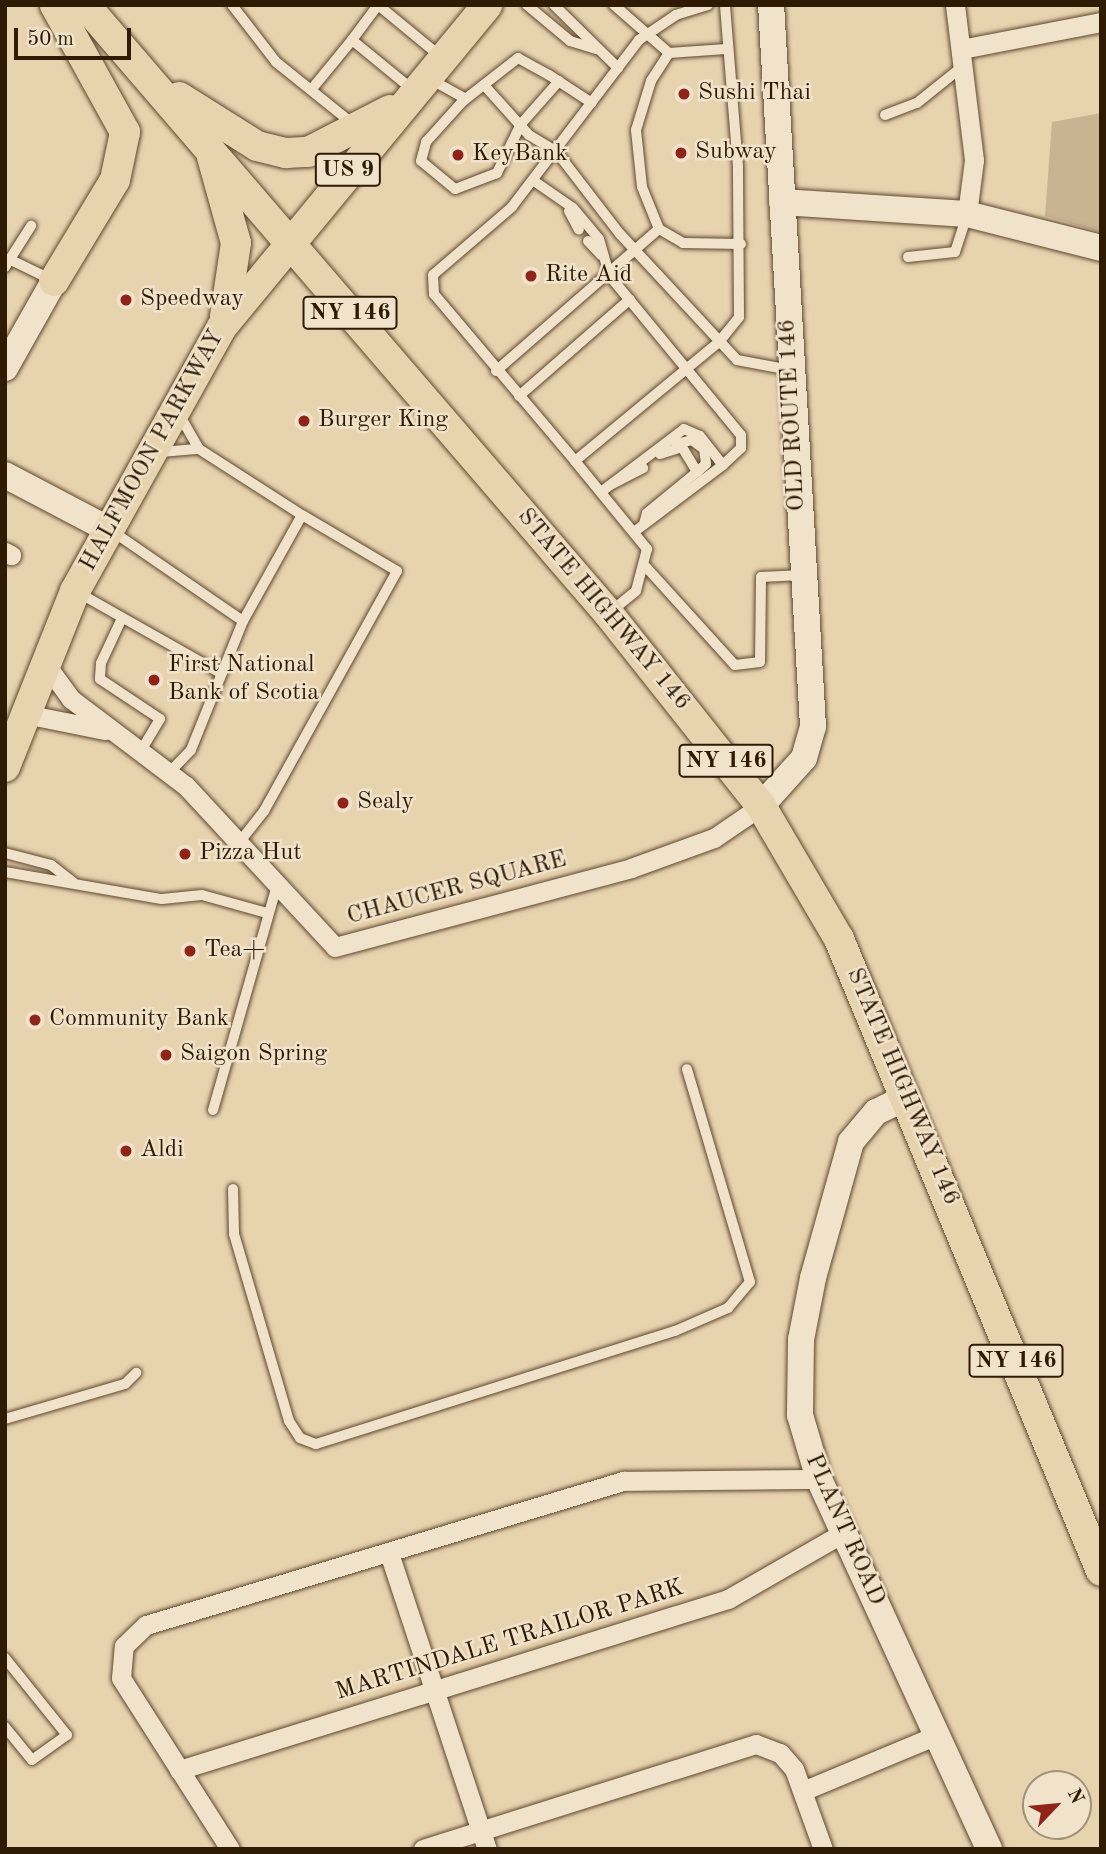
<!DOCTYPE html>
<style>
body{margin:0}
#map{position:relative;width:1106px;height:1854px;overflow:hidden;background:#e8d3af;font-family:"Old Standard TT",serif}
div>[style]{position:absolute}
.green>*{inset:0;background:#c9b492}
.roads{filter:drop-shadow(0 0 2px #5d482f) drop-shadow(0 0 2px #5d482f)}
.lane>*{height:10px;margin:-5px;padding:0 5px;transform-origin:5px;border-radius:5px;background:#f0e2cb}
.street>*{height:19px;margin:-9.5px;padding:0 9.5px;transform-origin:9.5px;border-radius:9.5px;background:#f0e2cb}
.secondary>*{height:26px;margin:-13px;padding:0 13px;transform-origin:13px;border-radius:13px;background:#f0e2cb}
.primary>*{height:30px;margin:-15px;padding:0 15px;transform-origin:15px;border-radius:15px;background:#e8d3af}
.dots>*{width:19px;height:19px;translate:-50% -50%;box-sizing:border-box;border:4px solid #f0e2cb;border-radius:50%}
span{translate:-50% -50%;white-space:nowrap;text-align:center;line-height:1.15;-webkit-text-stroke:5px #f0e2cb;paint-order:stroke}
.shield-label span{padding:2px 5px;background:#f0e2cb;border:2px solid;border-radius:5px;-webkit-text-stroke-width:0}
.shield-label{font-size:23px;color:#2f1a04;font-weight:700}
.poi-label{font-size:24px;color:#2f1a04}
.left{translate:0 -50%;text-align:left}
.street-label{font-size:24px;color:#2f1a04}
.frame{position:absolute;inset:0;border:7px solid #2f1a04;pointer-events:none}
.north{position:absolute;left:1022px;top:1770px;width:70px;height:70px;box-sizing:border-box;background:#f0e2cb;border:2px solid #a3927b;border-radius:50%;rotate:64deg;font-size:19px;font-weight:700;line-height:28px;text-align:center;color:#2f1a04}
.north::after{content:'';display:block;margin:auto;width:24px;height:32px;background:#8f2418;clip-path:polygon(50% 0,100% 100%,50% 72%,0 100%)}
.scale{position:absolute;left:14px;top:28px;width:117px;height:32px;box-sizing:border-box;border:4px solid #2f1a04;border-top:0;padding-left:9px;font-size:21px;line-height:24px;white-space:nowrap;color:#2f1a04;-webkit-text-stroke:5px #f0e2cb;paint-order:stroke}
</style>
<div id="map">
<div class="green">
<div style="clip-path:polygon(1101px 113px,1101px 232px,1045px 216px,1052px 122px)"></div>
</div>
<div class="roads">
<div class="lane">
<div style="left:232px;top:5px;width:72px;rotate:52.3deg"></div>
<div style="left:276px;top:62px;width:99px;rotate:38.8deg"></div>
<div style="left:378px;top:5px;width:44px;rotate:126.6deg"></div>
<div style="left:352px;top:40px;width:79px;rotate:39.3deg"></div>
<div style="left:378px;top:5px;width:80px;rotate:39.4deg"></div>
<div style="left:527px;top:5px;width:56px;rotate:39.9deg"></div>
<div style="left:570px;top:41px;width:28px;rotate:17deg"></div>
<div style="left:554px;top:5px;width:90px;rotate:44.5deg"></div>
<div style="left:614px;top:5px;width:73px;rotate:41.1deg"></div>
<div style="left:669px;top:53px;width:57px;rotate:-4deg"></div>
<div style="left:708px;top:5px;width:34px;rotate:163deg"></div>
<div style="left:676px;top:15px;width:45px;rotate:146deg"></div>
<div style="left:639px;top:40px;width:210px;rotate:127.3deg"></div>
<div style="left:512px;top:207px;width:104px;rotate:139.3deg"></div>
<div style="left:433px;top:275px;width:19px;rotate:87deg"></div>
<div style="left:434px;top:294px;width:219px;rotate:49.8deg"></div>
<div style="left:575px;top:461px;width:187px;rotate:-39.6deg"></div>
<div style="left:719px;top:342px;width:32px;rotate:-51deg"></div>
<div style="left:739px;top:317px;width:150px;rotate:-90.4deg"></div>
<div style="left:738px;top:167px;width:163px;rotate:-94.6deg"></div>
<div style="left:669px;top:53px;width:33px;rotate:123deg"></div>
<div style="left:651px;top:81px;width:51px;rotate:107deg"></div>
<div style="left:636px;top:130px;width:57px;rotate:84deg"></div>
<div style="left:642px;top:187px;width:45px;rotate:68deg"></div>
<div style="left:659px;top:229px;width:28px;rotate:30deg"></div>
<div style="left:683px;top:243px;width:58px;rotate:1deg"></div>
<div style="left:430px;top:79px;width:41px;rotate:29.1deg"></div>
<div style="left:559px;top:81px;width:57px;rotate:131.5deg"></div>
<div style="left:521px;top:124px;width:55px;rotate:116.1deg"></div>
<div style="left:497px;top:173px;width:45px;rotate:159.1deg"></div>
<div style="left:455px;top:189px;width:44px;rotate:-140.5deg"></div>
<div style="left:421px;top:161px;width:20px;rotate:-75deg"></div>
<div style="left:426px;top:142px;width:55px;rotate:-47.9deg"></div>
<div style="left:463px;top:101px;width:70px;rotate:-38deg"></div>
<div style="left:518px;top:58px;width:35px;rotate:29deg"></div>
<div style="left:549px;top:75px;width:51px;rotate:33.1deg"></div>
<div style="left:484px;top:85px;width:67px;rotate:48deg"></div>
<div style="left:529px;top:135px;width:31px;rotate:31deg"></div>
<div style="left:556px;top:151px;width:105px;rotate:52.4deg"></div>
<div style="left:620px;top:234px;width:172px;rotate:47.1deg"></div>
<div style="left:737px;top:360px;width:54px;rotate:10.7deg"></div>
<div style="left:311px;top:90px;width:65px;rotate:-50.6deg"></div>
<div style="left:885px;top:115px;width:34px;rotate:-21deg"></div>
<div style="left:917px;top:103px;width:59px;rotate:-38.8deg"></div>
<div style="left:534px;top:181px;width:47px;rotate:34.7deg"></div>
<div style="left:573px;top:208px;width:40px;rotate:50deg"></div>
<div style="left:599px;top:239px;width:37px;rotate:74deg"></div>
<div style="left:609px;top:275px;width:207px;rotate:50.5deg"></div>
<div style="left:741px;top:435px;width:13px;rotate:90deg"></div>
<div style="left:741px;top:448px;width:25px;rotate:137deg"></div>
<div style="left:569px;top:211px;width:21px;rotate:62deg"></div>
<div style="left:588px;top:241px;width:19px;rotate:47deg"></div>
<div style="left:908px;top:257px;width:47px;rotate:-6.1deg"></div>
<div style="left:955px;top:252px;width:39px;rotate:-72deg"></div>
<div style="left:11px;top:260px;width:43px;rotate:26deg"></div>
<div style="left:5px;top:267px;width:49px;rotate:-57.6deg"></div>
<div style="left:496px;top:371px;width:216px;rotate:-41.1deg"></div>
<div style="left:519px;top:396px;width:147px;rotate:-41.1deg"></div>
<div style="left:180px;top:416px;width:38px;rotate:60deg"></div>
<div style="left:199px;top:449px;width:122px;rotate:32.7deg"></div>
<div style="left:302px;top:515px;width:121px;rotate:119.1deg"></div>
<div style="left:676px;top:444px;width:16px;rotate:-14deg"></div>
<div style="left:692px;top:440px;width:15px;rotate:37deg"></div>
<div style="left:704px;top:449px;width:15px;rotate:82deg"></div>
<div style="left:706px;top:464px;width:12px;rotate:138deg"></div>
<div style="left:161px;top:452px;width:38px;rotate:-5deg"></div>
<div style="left:575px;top:461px;width:114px;rotate:50.7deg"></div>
<div style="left:647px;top:549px;width:43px;rotate:104.7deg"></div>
<div style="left:636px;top:591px;width:33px;rotate:141deg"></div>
<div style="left:612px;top:484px;width:35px;rotate:-27deg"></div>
<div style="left:601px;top:492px;width:104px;rotate:-37.2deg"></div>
<div style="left:684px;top:429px;width:17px;rotate:24deg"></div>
<div style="left:700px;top:436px;width:37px;rotate:52deg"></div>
<div style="left:723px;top:465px;width:111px;rotate:143deg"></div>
<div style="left:644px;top:524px;width:11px;rotate:-75deg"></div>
<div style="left:647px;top:513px;width:65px;rotate:-39.4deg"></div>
<div style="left:697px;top:472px;width:29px;rotate:-121deg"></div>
<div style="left:682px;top:447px;width:23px;rotate:162deg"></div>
<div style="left:112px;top:531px;width:159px;rotate:34.5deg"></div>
<div style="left:243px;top:621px;width:139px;rotate:112deg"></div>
<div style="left:191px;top:750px;width:32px;rotate:134deg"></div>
<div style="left:646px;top:567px;width:132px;rotate:47.8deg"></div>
<div style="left:735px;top:665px;width:25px;rotate:-7deg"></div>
<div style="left:760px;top:662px;width:85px;rotate:-89.3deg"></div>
<div style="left:761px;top:577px;width:41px;rotate:-2.8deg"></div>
<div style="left:79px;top:593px;width:164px;rotate:29.5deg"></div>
<div style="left:122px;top:618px;width:50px;rotate:115deg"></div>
<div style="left:101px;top:663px;width:16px;rotate:94deg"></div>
<div style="left:100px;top:679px;width:72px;rotate:33.7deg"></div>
<div style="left:160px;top:719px;width:37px;rotate:121deg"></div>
<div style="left:238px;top:844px;width:42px;rotate:-51.8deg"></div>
<div style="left:264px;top:811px;width:274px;rotate:-61deg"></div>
<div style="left:397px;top:571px;width:110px;rotate:-149.5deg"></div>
<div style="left:5px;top:853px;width:48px;rotate:14.6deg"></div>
<div style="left:51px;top:865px;width:28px;rotate:38deg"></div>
<div style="left:5px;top:872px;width:159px;rotate:9.8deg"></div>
<div style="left:162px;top:899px;width:40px;rotate:-5.7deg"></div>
<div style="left:202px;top:895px;width:67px;rotate:15.5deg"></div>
<div style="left:213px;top:1110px;width:234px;rotate:-74.1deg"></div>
<div style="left:233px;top:1189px;width:45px;rotate:88.7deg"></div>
<div style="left:234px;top:1234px;width:195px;rotate:73.6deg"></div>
<div style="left:289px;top:1421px;width:20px;rotate:57deg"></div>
<div style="left:300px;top:1438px;width:17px;rotate:21deg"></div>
<div style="left:316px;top:1444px;width:376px;rotate:-17.5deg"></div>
<div style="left:675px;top:1331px;width:58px;rotate:-23.5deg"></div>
<div style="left:728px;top:1308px;width:34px;rotate:-50deg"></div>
<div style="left:750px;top:1282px;width:222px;rotate:-106.5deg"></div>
<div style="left:5px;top:1419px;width:125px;rotate:-16.3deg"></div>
<div style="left:125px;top:1384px;width:16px;rotate:-45deg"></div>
<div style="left:5px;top:1658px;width:99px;rotate:51.2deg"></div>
<div style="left:67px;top:1735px;width:43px;rotate:144.5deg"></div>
<div style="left:32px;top:1760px;width:43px;rotate:-129.3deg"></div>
</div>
<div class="street">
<div style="left:955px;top:5px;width:156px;rotate:83deg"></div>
<div style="left:974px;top:160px;width:54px;rotate:97.4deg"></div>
<div style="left:961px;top:49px;width:143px;rotate:-10.9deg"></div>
<div style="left:5px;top:552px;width:7px;rotate:27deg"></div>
<div style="left:44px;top:662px;width:46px;rotate:53.9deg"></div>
<div style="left:71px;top:699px;width:144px;rotate:37.1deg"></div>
<div style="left:186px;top:786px;width:219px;rotate:47.2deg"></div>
<div style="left:335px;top:947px;width:306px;rotate:-14.9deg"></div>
<div style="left:631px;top:868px;width:88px;rotate:-19.9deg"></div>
<div style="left:714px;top:838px;width:57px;rotate:-34.2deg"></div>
<div style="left:25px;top:714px;width:82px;rotate:11.3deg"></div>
<div style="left:390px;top:1556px;width:309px;rotate:71.7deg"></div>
<div style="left:179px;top:1770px;width:575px;rotate:-17.3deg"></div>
<div style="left:728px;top:1599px;width:133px;rotate:-29.9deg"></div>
<div style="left:805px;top:1790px;width:143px;rotate:-22.6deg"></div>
<div style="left:230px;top:1849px;width:203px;rotate:-122.5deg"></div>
<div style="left:121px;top:1678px;width:32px;rotate:-85deg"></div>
<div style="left:124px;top:1646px;width:30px;rotate:-44deg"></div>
<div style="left:146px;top:1625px;width:499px;rotate:-16.8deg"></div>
<div style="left:624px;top:1481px;width:195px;rotate:-0.6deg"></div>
<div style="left:423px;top:1849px;width:349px;rotate:-17.5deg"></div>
<div style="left:756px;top:1744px;width:26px;rotate:21deg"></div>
<div style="left:780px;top:1753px;width:21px;rotate:49deg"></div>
<div style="left:794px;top:1769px;width:85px;rotate:70.1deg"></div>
</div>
<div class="secondary">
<div style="left:782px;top:202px;width:185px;rotate:3.7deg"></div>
<div style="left:967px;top:214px;width:138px;rotate:14.2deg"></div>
<div style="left:5px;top:368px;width:100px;rotate:-60.6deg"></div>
<div style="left:5px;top:475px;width:116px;rotate:27.7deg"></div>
<div style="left:761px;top:806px;width:64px;rotate:-48.1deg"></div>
<div style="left:804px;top:758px;width:33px;rotate:-74deg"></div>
<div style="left:813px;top:726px;width:722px;rotate:-93.33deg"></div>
<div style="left:907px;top:1097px;width:34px;rotate:154deg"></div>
<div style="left:876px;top:1112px;width:39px;rotate:130deg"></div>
<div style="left:851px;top:1142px;width:141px;rotate:105.6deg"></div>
<div style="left:813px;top:1278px;width:63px;rotate:101deg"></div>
<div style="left:801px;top:1340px;width:75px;rotate:90.8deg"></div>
<div style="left:800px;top:1415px;width:67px;rotate:73.5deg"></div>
<div style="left:819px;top:1479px;width:407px;rotate:65.3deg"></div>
</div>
<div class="primary">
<div style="left:85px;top:5px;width:802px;rotate:49.3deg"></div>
<div style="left:608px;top:613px;width:246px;rotate:51.6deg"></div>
<div style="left:761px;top:806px;width:154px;rotate:59.6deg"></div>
<div style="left:839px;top:939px;width:684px;rotate:67.48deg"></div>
<div style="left:179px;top:97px;width:92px;rotate:32.1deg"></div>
<div style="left:257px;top:146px;width:30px;rotate:14deg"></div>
<div style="left:286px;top:153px;width:22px;rotate:-3deg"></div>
<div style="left:308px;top:152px;width:92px;rotate:-27.1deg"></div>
<div style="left:212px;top:157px;width:89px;rotate:74.4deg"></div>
<div style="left:236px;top:243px;width:74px;rotate:98.6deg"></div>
<div style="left:54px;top:281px;width:118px;rotate:-58.9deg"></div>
<div style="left:115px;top:180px;width:49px;rotate:-78.2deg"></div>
<div style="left:125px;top:132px;width:145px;rotate:-118.9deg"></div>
<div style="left:5px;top:767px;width:189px;rotate:-68.3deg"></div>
<div style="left:75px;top:591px;width:302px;rotate:-60.9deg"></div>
<div style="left:222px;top:327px;width:417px;rotate:-50.5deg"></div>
</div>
</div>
<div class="dots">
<div style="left:684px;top:94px;background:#8f2418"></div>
<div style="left:681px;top:153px;background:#8f2418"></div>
<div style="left:458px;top:155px;background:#8f2418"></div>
<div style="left:531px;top:276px;background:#8f2418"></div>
<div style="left:126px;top:300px;background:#8f2418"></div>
<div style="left:304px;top:421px;background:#8f2418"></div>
<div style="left:154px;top:680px;background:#8f2418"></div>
<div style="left:343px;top:803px;background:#8f2418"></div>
<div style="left:185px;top:854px;background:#8f2418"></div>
<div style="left:190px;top:951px;background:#8f2418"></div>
<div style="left:35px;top:1020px;background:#8f2418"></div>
<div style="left:166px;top:1055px;background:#8f2418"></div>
<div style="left:126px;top:1151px;background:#8f2418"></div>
</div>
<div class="shield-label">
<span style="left:348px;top:170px">US 9</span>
<span style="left:350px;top:313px">NY 146</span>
<span style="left:726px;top:761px">NY 146</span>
<span style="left:1016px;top:1361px">NY 146</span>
</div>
<div class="poi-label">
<span class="left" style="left:698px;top:94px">Sushi Thai</span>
<span class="left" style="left:695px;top:153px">Subway</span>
<span class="left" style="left:472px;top:155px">KeyBank</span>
<span class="left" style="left:545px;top:276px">Rite Aid</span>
<span class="left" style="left:140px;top:300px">Speedway</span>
<span class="left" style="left:318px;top:421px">Burger King</span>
<span class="left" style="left:168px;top:680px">First National<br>Bank of Scotia</span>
<span class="left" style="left:357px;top:803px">Sealy</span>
<span class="left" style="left:199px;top:854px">Pizza Hut</span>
<span class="left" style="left:204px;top:951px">Tea+</span>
<span class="left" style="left:49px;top:1020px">Community Bank</span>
<span class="left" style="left:180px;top:1055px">Saigon Spring</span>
<span class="left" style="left:140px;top:1151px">Aldi</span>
</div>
<div class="street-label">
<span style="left:793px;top:415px;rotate:-93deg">OLD ROUTE 146</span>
<span style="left:153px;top:451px;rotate:-61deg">HALFMOON PARKWAY</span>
<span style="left:603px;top:610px;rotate:50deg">STATE HIGHWAY 146</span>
<span style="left:457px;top:889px;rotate:-15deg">CHAUCER SQUARE</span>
<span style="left:902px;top:1087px;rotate:67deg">STATE HIGHWAY 146</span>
<span style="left:844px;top:1530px;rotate:66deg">PLANT ROAD</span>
<span style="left:510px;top:1641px;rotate:-17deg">MARTINDALE TRAILOR PARK</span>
</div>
<div class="frame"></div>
<div class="north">N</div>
<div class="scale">50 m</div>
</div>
